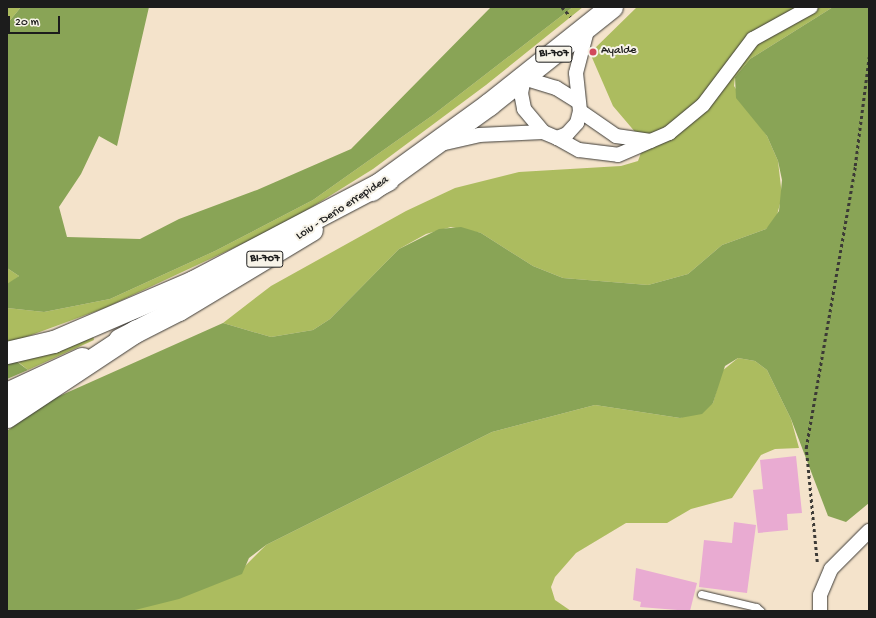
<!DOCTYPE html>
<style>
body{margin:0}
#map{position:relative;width:876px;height:618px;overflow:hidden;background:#f4e3cb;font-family:"Gochi Hand",sans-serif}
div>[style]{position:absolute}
.green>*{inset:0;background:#acbc5f}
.forest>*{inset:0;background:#89a456}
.building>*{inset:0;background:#e9abd2}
.path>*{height:2.5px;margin-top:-1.25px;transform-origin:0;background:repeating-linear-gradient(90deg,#3c3a36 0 3px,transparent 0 6px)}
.roads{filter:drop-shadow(0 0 1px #3c3a36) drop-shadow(0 0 1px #3c3a36)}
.service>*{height:7px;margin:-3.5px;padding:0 3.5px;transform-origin:3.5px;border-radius:3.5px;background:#fff}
.minor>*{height:14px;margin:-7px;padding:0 7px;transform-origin:7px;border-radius:7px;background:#fff}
.primary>*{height:22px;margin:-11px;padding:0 11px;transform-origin:11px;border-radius:11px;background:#fff}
.trunk>*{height:22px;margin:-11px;padding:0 11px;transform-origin:11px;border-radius:11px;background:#fff}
.motorway>*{height:22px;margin:-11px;padding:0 11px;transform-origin:11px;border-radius:11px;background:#fff}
.dots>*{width:11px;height:11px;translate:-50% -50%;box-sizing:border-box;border:2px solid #f7f3e8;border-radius:50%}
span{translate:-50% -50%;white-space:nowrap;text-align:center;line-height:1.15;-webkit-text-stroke:4px #f7f3e8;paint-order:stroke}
.shield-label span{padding:1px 3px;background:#f7f3e8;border:1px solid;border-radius:3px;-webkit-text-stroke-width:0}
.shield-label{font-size:11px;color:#1c1c1c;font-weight:700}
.poi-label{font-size:12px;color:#1c1c1c}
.left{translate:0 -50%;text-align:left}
.street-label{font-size:12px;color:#1c1c1c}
.frame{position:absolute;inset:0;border:8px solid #1c1c1c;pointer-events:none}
.scale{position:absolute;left:8px;top:16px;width:52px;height:18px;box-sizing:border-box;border:2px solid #1c1c1c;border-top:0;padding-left:5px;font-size:12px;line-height:14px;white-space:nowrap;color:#1c1c1c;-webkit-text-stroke:3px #f7f3e8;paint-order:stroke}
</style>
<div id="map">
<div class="green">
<div style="clip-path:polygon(7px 7px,21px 7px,7px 24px)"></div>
<div style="clip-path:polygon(573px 7px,583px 7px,486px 85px,373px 169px,283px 225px,105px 308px,7px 344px,7px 308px,44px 312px,110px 299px,215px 251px,313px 200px,433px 115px)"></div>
<div style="clip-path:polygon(637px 7px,833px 7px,750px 59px,735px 77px,734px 86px,767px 136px,778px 161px,782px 196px,776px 219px,766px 229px,722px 245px,688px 274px,648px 285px,563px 278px,533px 266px,481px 233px,451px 227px,426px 234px,399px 249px,330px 319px,313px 330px,271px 337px,223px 323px,271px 286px,406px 211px,455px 188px,519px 172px,621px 166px,638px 161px,642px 150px,636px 133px,613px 106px,590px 53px)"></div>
<div style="clip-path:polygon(7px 268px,19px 276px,8px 285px,7px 284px)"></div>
<div style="clip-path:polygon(93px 336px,94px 340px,28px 370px,17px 361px)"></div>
<div style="clip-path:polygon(738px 358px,755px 361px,767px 370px,791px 419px,799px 448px,775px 449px,761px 455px,732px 498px,691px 509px,667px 523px,626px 523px,576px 553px,555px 577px,551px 587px,555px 600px,571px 611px,131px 611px,244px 567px,266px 545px,492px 432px,595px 405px,680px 418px,713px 403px,722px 371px)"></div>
</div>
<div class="forest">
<div style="clip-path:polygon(21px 7px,149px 7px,117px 146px,99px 136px,81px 174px,59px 207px,67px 237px,140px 239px,179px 219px,257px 190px,351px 149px,491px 7px,573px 7px,433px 115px,313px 200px,215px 251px,110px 299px,44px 312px,7px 308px,7px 284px,19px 276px,7px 268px,7px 24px)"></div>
<div style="clip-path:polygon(833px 7px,869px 7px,869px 503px,846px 522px,828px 516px,791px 419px,767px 370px,755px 361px,738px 358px,725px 366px,713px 403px,702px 414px,680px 418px,595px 405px,492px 432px,266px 545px,249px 558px,242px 574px,179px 599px,131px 611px,7px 611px,7px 431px,46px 402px,223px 323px,271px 337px,313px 330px,330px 319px,399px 249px,439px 229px,461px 227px,481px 233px,533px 266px,563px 278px,648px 285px,688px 274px,722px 245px,766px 229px,779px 211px,782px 180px,778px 161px,767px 136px,736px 98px,735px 77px,750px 59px)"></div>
<div style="clip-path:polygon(16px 361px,28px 370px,7px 379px,7px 363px)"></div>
</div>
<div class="building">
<div style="clip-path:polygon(796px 456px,802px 513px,787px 514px,788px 530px,758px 533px,753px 490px,763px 489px,760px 460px)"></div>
<div style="clip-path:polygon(734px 522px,756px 525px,747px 593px,699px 587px,704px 540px,732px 543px)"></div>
<div style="clip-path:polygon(636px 568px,697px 583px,690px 611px,640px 607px,641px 602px,633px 600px)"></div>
</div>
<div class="path">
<div style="left:562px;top:7px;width:13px;rotate:48deg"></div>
<div style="left:817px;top:562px;width:115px;rotate:-95.5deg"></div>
<div style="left:806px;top:448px;width:286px;rotate:-80.1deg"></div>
<div style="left:855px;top:166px;width:110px;rotate:-82.7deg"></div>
</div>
<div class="roads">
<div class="service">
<div style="left:701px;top:594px;width:57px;rotate:13.3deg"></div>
<div style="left:756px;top:607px;width:6px;rotate:39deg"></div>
</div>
<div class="minor">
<div style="left:577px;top:101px;width:25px;rotate:-148deg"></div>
<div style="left:556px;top:88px;width:34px;rotate:-163deg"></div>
<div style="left:524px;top:78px;width:15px;rotate:101deg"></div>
<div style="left:521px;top:93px;width:16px;rotate:79deg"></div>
<div style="left:524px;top:109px;width:30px;rotate:50deg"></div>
<div style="left:543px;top:132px;width:15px;rotate:23deg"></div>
<div style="left:557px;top:138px;width:11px;rotate:-22deg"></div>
<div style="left:567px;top:134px;width:15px;rotate:-48deg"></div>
<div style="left:577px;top:123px;width:12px;rotate:-76deg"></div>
<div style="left:580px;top:111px;width:38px;rotate:-96deg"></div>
<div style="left:576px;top:73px;width:48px;rotate:-75.4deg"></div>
<div style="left:580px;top:111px;width:44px;rotate:34.8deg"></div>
<div style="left:616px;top:136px;width:35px;rotate:8deg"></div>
<div style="left:557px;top:138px;width:25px;rotate:29deg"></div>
<div style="left:579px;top:150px;width:39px;rotate:7deg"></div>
<div style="left:618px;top:155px;width:56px;rotate:-23.3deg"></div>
<div style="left:669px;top:133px;width:44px;rotate:-39.5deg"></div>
<div style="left:703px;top:105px;width:83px;rotate:-52.9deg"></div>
<div style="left:753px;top:39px;width:66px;rotate:-28.9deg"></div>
<div style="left:445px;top:143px;width:35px;rotate:-13deg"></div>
<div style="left:479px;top:135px;width:64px;rotate:-2.7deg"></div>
<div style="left:820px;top:611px;width:16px;rotate:-90deg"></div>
<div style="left:820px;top:595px;width:28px;rotate:-67deg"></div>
<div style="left:831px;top:569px;width:54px;rotate:-45deg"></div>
</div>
<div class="primary">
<div style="left:372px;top:190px;width:145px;rotate:-36deg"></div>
<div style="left:489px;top:105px;width:157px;rotate:-38.5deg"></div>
<div style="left:120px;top:340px;width:66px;rotate:-27deg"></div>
<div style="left:179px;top:310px;width:155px;rotate:-31deg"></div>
<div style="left:7px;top:394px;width:83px;rotate:-25deg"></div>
</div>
<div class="trunk">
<div style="left:7px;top:353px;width:48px;rotate:-13.2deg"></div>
<div style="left:54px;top:342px;width:152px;rotate:-23.2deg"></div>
<div style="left:194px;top:282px;width:219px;rotate:-27.7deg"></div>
</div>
<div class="motorway">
<div style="left:7px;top:417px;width:156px;rotate:-33.5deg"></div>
</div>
</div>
<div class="dots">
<div style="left:593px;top:52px;background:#d1495b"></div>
</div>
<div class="shield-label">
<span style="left:554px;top:54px">BI-707</span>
<span style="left:265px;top:259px">BI-707</span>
</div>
<div class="poi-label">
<span class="left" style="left:601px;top:52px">Ayalde</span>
</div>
<div class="street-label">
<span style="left:343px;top:209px;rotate:-33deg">Loiu - Derio errepidea</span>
</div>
<div class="frame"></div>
<div class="scale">20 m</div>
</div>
